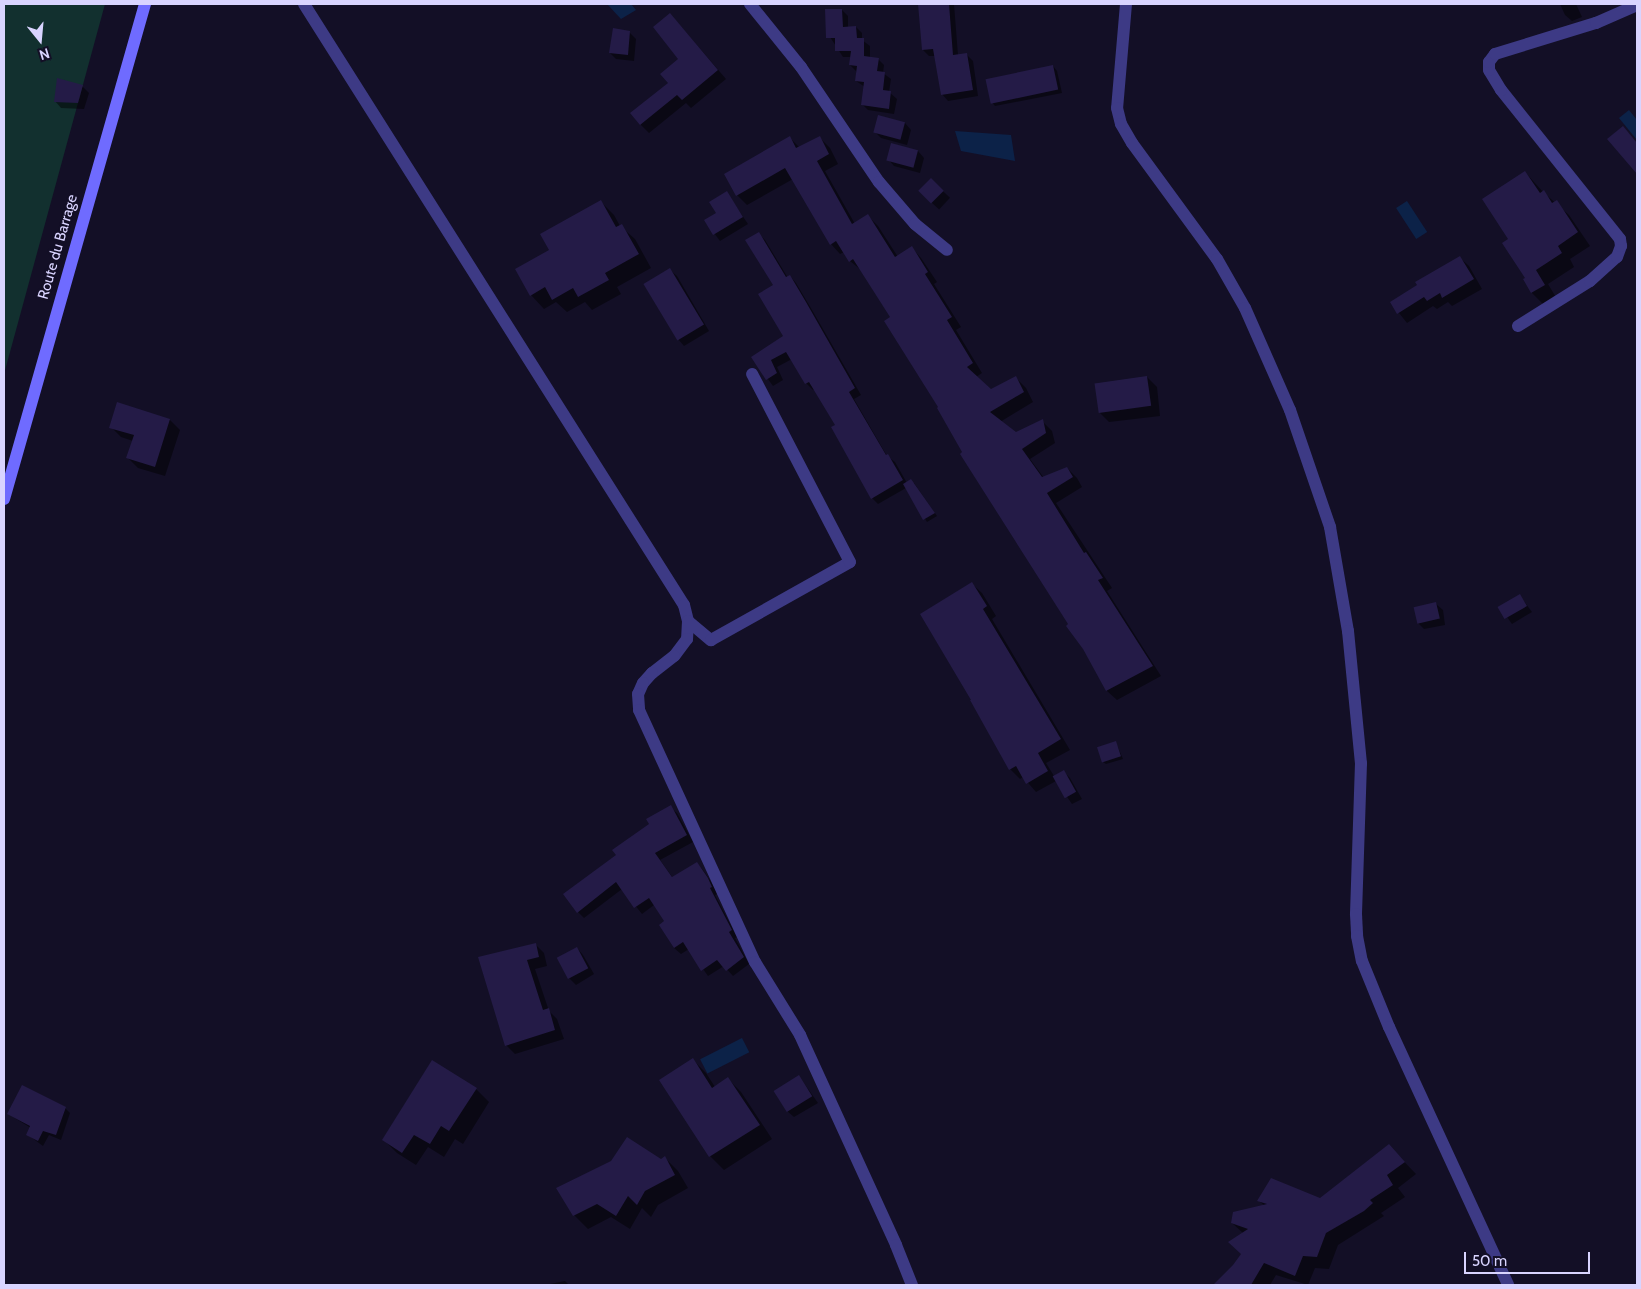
<!DOCTYPE html>
<style>
body{margin:0}
#map{position:relative;width:1641px;height:1289px;overflow:hidden;background:#130f26;font-family:Cabin,sans-serif}
div>[style]{position:absolute}
.green>*{inset:0;background:#12302f}
.water>*{inset:0;background:#0c2248;transform-origin:0 0}
.shadow>*{inset:0;background:#0007;transform-origin:0 0}
.building>*{inset:0;background:#241b47;transform-origin:0 0}
.street>*{height:12px;margin:-6px;padding:0 6px;transform-origin:6px;border-radius:6px;background:#3d3a85}
.secondary>*{height:12px;margin:-6px;padding:0 6px;transform-origin:6px;border-radius:6px;background:#6f6bff}
span{translate:-50% -50%;white-space:nowrap;text-align:center;line-height:1.15;-webkit-text-stroke:4px #130f26;paint-order:stroke}
.street-label{font-size:15px;color:#d9d4ff}
.frame{position:absolute;inset:0;border:5px solid #d9d4ff;pointer-events:none}
.north{position:absolute;left:15px;top:15px;width:50px;height:50px;-webkit-text-stroke:4px #130f26;paint-order:stroke;rotate:163deg;font-size:14px;font-weight:700;line-height:20px;text-align:center;color:#d9d4ff}
.north::after{content:'';display:block;margin:auto;width:18px;height:22px;background:#d9d4ff;clip-path:polygon(50% 0,100% 100%,50% 72%,0 100%)}
.scale{position:absolute;left:1464px;top:1252px;width:126px;height:22px;box-sizing:border-box;border:2px solid #d9d4ff;border-top:0;padding-left:6px;font-size:15px;line-height:18px;white-space:nowrap;color:#d9d4ff;-webkit-text-stroke:4px #130f26;paint-order:stroke}
</style>
<div id="map">
<div class="green">
<div style="clip-path:polygon(4px 4px,105px 4px,4px 374px)"></div>
</div>
<div class="water">
<div style="clip-path:polygon(607px 4px,631px 4px,636px 10px,621px 19px)"></div>
<div style="clip-path:polygon(1629px 110px,1637px 120px,1637px 140px,1619px 118px)"></div>
<div style="clip-path:polygon(955px 131px,1011px 135px,1015px 161px,961px 151px)"></div>
<div style="left:1407px;top:201px;width:37px;height:13px;rotate:57deg"></div>
<div style="left:742px;top:1038px;width:16px;height:47px;rotate:63deg"></div>
</div>
<div class="shadow">
<div style="clip-path:polygon(919px 4px,954px 4px,958px 55px,966px 54px,973px 61px,978px 96px,948px 101px,942px 94px,936px 56px,929px 56px,923px 50px)"></div>
<div style="clip-path:polygon(1560px 4px,1576px 4px,1582px 17px,1572px 21px,1565px 15px)"></div>
<div style="clip-path:polygon(842px 10px,848px 16px,848px 28px,856px 27px,862px 33px,862px 40px,870px 46px,870px 58px,878px 59px,884px 65px,883px 73px,891px 79px,889px 92px,897px 99px,894px 114px,868px 110px,862px 104px,865px 87px,856px 81px,856px 71px,850px 65px,851px 57px,843px 57px,830px 37px)"></div>
<div style="clip-path:polygon(678px 23px,726px 79px,691px 108px,686px 103px,649px 133px,640px 124px,669px 83px,679px 59px)"></div>
<div style="clip-path:polygon(629px 32px,636px 39px,634px 61px,616px 59px,610px 53px)"></div>
<div style="clip-path:polygon(1053px 66px,1057px 71px,1062px 93px,995px 106px,991px 101px)"></div>
<div style="clip-path:polygon(82px 86px,89px 93px,84px 109px,61px 108px,55px 101px)"></div>
<div style="clip-path:polygon(879px 116px,905px 123px,911px 130px,907px 145px,881px 138px,875px 132px)"></div>
<div style="clip-path:polygon(790px 138px,800px 148px,820px 138px,830px 148px,838px 164px,825px 171px,855px 224px,868px 216px,878px 226px,898px 257px,912px 248px,921px 258px,937px 282px,934px 284px,961px 327px,956px 330px,982px 373px,976px 377px,991px 390px,1016px 378px,1026px 388px,1033px 402px,1000px 422px,1016px 434px,1042px 421px,1052px 431px,1055px 443px,1030px 459px,1044px 478px,1067px 468px,1077px 478px,1082px 487px,1056px 503px,1112px 588px,1107px 591px,1161px 676px,1117px 700px,1107px 691px,1070px 625px,963px 453px,892px 318px,861px 270px,850px 261px,844px 252px,840px 254px,831px 244px,793px 179px,747px 205px,737px 195px)"></div>
<div style="clip-path:polygon(892px 144px,918px 151px,924px 158px,920px 173px,894px 166px,888px 159px)"></div>
<div style="clip-path:polygon(1525px 172px,1543px 192px,1569px 215px,1590px 246px,1570px 259px,1574px 267px,1548px 284px,1557px 299px,1545px 306px,1532px 293px,1525px 280px,1527px 279px,1509px 239px)"></div>
<div style="left:931px;top:180px;width:26px;height:16px;rotate:43deg"></div>
<div style="clip-path:polygon(727px 193px,748px 224px,720px 241px,705px 221px,717px 214px)"></div>
<div style="clip-path:polygon(601px 202px,614px 215px,620px 226px,635px 239px,651px 268px,617px 287px,621px 294px,592px 310px,585px 302px,567px 312px,556px 302px,544px 309px,531px 295px,551px 250px)"></div>
<div style="clip-path:polygon(758px 233px,765px 240px,788px 278px,790px 276px,796px 283px,812px 310px,861px 395px,854px 399px,887px 456px,895px 462px,907px 483px,914px 483px,937px 516px,927px 522px,906px 488px,878px 504px,872px 498px,837px 425px,815px 389px,813px 390px,806px 383px,792px 359px,777px 367px,783px 380px,773px 386px,752px 357px,785px 336px,775px 285px)"></div>
<div style="clip-path:polygon(1460px 258px,1469px 266px,1482px 289px,1452px 306px,1448px 302px,1437px 309px,1433px 306px,1407px 323px,1391px 303px)"></div>
<div style="clip-path:polygon(670px 270px,677px 276px,709px 331px,684px 346px,678px 339px)"></div>
<div style="clip-path:polygon(1147px 377px,1157px 387px,1160px 416px,1109px 422px,1099px 412px)"></div>
<div style="clip-path:polygon(170px 420px,180px 430px,165px 476px,138px 468px,128px 458px,133px 441px,121px 437px,111px 427px)"></div>
<div style="clip-path:polygon(972px 584px,982px 593px,996px 616px,992px 619px,1070px 750px,1046px 763px,1054px 776px,1063px 771px,1070px 778px,1082px 799px,1072px 804px,1056px 781px,1036px 792px,1023px 777px,1020px 779px,1010px 769px,971px 701px)"></div>
<div style="clip-path:polygon(1520px 596px,1532px 612px,1512px 624px,1500px 607px)"></div>
<div style="clip-path:polygon(1436px 604px,1443px 610px,1445px 625px,1424px 629px,1418px 623px)"></div>
<div style="clip-path:polygon(1116px 743px,1123px 759px,1106px 764px,1103px 762px)"></div>
<div style="clip-path:polygon(670px 807px,677px 813px,693px 842px,660px 860px,673px 878px,697px 863px,703px 870px,714px 886px,717px 894px,715px 895px,737px 937px,735px 938px,749px 964px,733px 976px,724px 966px,708px 976px,689px 949px,681px 954px,674px 948px,666px 922px,654px 905px,642px 914px,622px 889px,584px 918px,578px 912px,618px 856px)"></div>
<div style="clip-path:polygon(535px 944px,544px 953px,547px 966px,535px 969px,549px 1011px,557px 1019px,564px 1039px,515px 1054px,506px 1045px,480px 958px)"></div>
<div style="clip-path:polygon(577px 948px,583px 955px,594px 974px,576px 985px,569px 978px)"></div>
<div style="clip-path:polygon(693px 1060px,706px 1073px,715px 1087px,728px 1079px,741px 1092px,772px 1139px,724px 1170px,710px 1156px,661px 1080px)"></div>
<div style="clip-path:polygon(799px 1076px,818px 1103px,794px 1117px,787px 1111px)"></div>
<div style="clip-path:polygon(476px 1089px,489px 1102px,463px 1144px,455px 1139px,444px 1157px,428px 1147px,416px 1165px,397px 1153px,383px 1139px)"></div>
<div style="clip-path:polygon(65px 1108px,70px 1113px,61px 1140px,49px 1135px,43px 1146px,28px 1135px,31px 1128px,8px 1114px)"></div>
<div style="clip-path:polygon(1389px 1146px,1416px 1174px,1398px 1188px,1405px 1197px,1381px 1213px,1384px 1216px,1338px 1245px,1329px 1269px,1315px 1268px,1308px 1285px,1276px 1275px,1270px 1285px,1214px 1285px,1234px 1266px,1242px 1254px,1243px 1233px,1232px 1223px,1265px 1206px,1259px 1201px,1320px 1199px)"></div>
<div style="clip-path:polygon(665px 1158px,678px 1171px,688px 1188px,658px 1205px,651px 1217px,642px 1208px,630px 1229px,611px 1217px,588px 1229px,574px 1215px)"></div>
<div style="clip-path:polygon(565px 1281px,569px 1285px,545px 1285px)"></div>
</div>
<div class="building">
<div style="clip-path:polygon(918px 4px,949px 4px,953px 55px,967px 53px,973px 90px,941px 95px,933px 49px,922px 50px)"></div>
<div style="clip-path:polygon(825px 9px,842px 9px,843px 27px,856px 26px,857px 38px,864px 38px,864px 56px,879px 58px,877px 71px,885px 72px,883px 90px,891px 91px,889px 109px,861px 105px,864px 82px,855px 81px,857px 66px,849px 65px,851px 51px,835px 51px,835px 38px,826px 38px)"></div>
<div style="clip-path:polygon(670px 13px,718px 70px,682px 100px,677px 95px,640px 125px,630px 113px,668px 83px,660px 74px,678px 59px,653px 27px)"></div>
<div style="clip-path:polygon(613px 28px,630px 31px,628px 55px,609px 53px)"></div>
<div style="left:1053px;top:65px;width:25px;height:69px;rotate:78deg"></div>
<div style="clip-path:polygon(57px 78px,83px 85px,78px 103px,54px 102px)"></div>
<div style="left:878px;top:115px;width:28px;height:18px;rotate:15deg"></div>
<div style="clip-path:polygon(1623px 126px,1637px 143px,1637px 174px,1607px 139px)"></div>
<div style="clip-path:polygon(790px 136px,796px 148px,820px 136px,829px 154px,817px 161px,852px 224px,868px 214px,895px 257px,912px 246px,928px 272px,925px 274px,952px 317px,947px 320px,973px 363px,967px 367px,991px 389px,1016px 376px,1024px 392px,990px 412px,1016px 432px,1043px 419px,1046px 433px,1022px 449px,1042px 477px,1067px 467px,1073px 477px,1047px 493px,1084px 553px,1086px 552px,1103px 578px,1098px 580px,1153px 666px,1106px 691px,1083px 649px,1066px 626px,1068px 624px,960px 454px,962px 452px,937px 408px,938px 407px,884px 321px,890px 317px,853px 259px,849px 262px,836px 241px,830px 245px,785px 168px,736px 196px,724px 174px)"></div>
<div style="left:891px;top:143px;width:28px;height:18px;rotate:15deg"></div>
<div style="clip-path:polygon(1525px 171px,1540px 193px,1544px 190px,1552px 203px,1557px 200px,1578px 232px,1558px 246px,1562px 253px,1536px 270px,1545px 285px,1531px 293px,1523px 279px,1525px 278px,1502px 243px,1508px 239px,1482px 199px)"></div>
<div style="left:931px;top:178px;width:18px;height:18px;rotate:45deg"></div>
<div style="clip-path:polygon(727px 191px,743px 217px,713px 235px,704px 220px,716px 213px,709px 202px)"></div>
<div style="clip-path:polygon(601px 200px,616px 227px,622px 224px,639px 254px,605px 273px,609px 280px,578px 297px,573px 288px,552px 300px,545px 287px,530px 296px,515px 269px,549px 250px,540px 234px)"></div>
<div style="clip-path:polygon(759px 232px,786px 277px,790px 275px,806px 302px,855px 388px,849px 392px,886px 455px,888px 454px,903px 480px,871px 499px,831px 427px,835px 425px,809px 382px,805px 384px,786px 352px,771px 360px,777px 373px,766px 380px,751px 357px,783px 336px,758px 294px,773px 285px,745px 240px)"></div>
<div style="clip-path:polygon(1460px 256px,1474px 279px,1442px 298px,1440px 293px,1427px 301px,1424px 297px,1397px 314px,1390px 302px,1417px 285px,1415px 282px)"></div>
<div style="left:670px;top:268px;width:66px;height:31px;rotate:59deg"></div>
<div style="left:1147px;top:376px;width:30px;height:53px;rotate:82deg"></div>
<div style="clip-path:polygon(117px 402px,170px 419px,155px 467px,126px 458px,134px 435px,109px 428px)"></div>
<div style="clip-path:polygon(911px 479px,935px 513px,923px 520px,903px 484px)"></div>
<div style="clip-path:polygon(972px 582px,987px 606px,983px 609px,1061px 739px,1038px 753px,1048px 771px,1026px 784px,1016px 766px,1009px 770px,970px 700px,971px 700px,920px 614px)"></div>
<div style="left:1520px;top:594px;width:14px;height:26px;rotate:60deg"></div>
<div style="left:1436px;top:602px;width:17px;height:23px;rotate:77deg"></div>
<div style="left:1116px;top:741px;width:16px;height:20px;rotate:72deg"></div>
<div style="left:1064px;top:770px;width:25px;height:13px;rotate:61deg"></div>
<div style="clip-path:polygon(671px 805px,687px 835px,655px 853px,672px 877px,697px 862px,708px 878px,712px 887px,710px 888px,732px 930px,729px 932px,744px 957px,726px 971px,717px 960px,701px 971px,683px 942px,674px 948px,659px 925px,664px 921px,649px 898px,634px 908px,616px 882px,577px 913px,563px 894px,616px 855px,612px 850px,649px 824px,646px 819px)"></div>
<div style="clip-path:polygon(536px 943px,539px 957px,527px 960px,543px 1010px,549px 1008px,555px 1030px,505px 1046px,478px 957px)"></div>
<div style="left:577px;top:947px;width:24px;height:23px;rotate:62deg"></div>
<div style="clip-path:polygon(693px 1058px,712px 1088px,728px 1077px,760px 1125px,709px 1157px,659px 1080px)"></div>
<div style="clip-path:polygon(432px 1060px,477px 1088px,449px 1131px,441px 1126px,430px 1144px,414px 1135px,402px 1153px,382px 1140px)"></div>
<div style="left:799px;top:1075px;width:25px;height:30px;rotate:58deg"></div>
<div style="clip-path:polygon(22px 1085px,66px 1107px,56px 1135px,43px 1131px,38px 1141px,26px 1135px,30px 1126px,7px 1114px)"></div>
<div style="clip-path:polygon(627px 1137px,661px 1159px,665px 1156px,675px 1175px,645px 1191px,637px 1205px,628px 1196px,616px 1216px,597px 1204px,573px 1216px,556px 1188px,611px 1161px)"></div>
<div style="clip-path:polygon(1389px 1144px,1405px 1162px,1387px 1175px,1393px 1185px,1370px 1200px,1373px 1203px,1364px 1211px,1326px 1233px,1317px 1257px,1303px 1256px,1295px 1276px,1264px 1263px,1251px 1285px,1213px 1285px,1233px 1265px,1241px 1254px,1228px 1242px,1248px 1229px,1231px 1223px,1233px 1212px,1267px 1204px,1257px 1201px,1271px 1178px,1320px 1198px)"></div>
</div>
<div class="street">
<div style="left:304px;top:4px;width:711px;rotate:57.7deg"></div>
<div style="left:684px;top:605px;width:16px;rotate:76deg"></div>
<div style="left:688px;top:621px;width:18px;rotate:93deg"></div>
<div style="left:687px;top:639px;width:21px;rotate:127deg"></div>
<div style="left:674px;top:656px;width:28px;rotate:142deg"></div>
<div style="left:652px;top:673px;width:13px;rotate:132deg"></div>
<div style="left:643px;top:683px;width:12px;rotate:114deg"></div>
<div style="left:638px;top:694px;width:16px;rotate:86deg"></div>
<div style="left:639px;top:710px;width:277px;rotate:65.3deg"></div>
<div style="left:755px;top:962px;width:86px;rotate:58.3deg"></div>
<div style="left:800px;top:1035px;width:231px;rotate:65.4deg"></div>
<div style="left:896px;top:1245px;width:43px;rotate:68.2deg"></div>
<div style="left:750px;top:4px;width:81px;rotate:51deg"></div>
<div style="left:801px;top:67px;width:139px;rotate:55.9deg"></div>
<div style="left:879px;top:182px;width:55px;rotate:49.4deg"></div>
<div style="left:915px;top:224px;width:41px;rotate:39.1deg"></div>
<div style="left:1126px;top:4px;width:104px;rotate:94.9deg"></div>
<div style="left:1117px;top:108px;width:16px;rotate:76deg"></div>
<div style="left:1121px;top:124px;width:22px;rotate:60deg"></div>
<div style="left:1132px;top:143px;width:144px;rotate:53.8deg"></div>
<div style="left:1217px;top:259px;width:56px;rotate:60.3deg"></div>
<div style="left:1245px;top:308px;width:111px;rotate:66.2deg"></div>
<div style="left:1290px;top:410px;width:124px;rotate:71.1deg"></div>
<div style="left:1330px;top:527px;width:106px;rotate:80.2deg"></div>
<div style="left:1348px;top:631px;width:133px;rotate:84.4deg"></div>
<div style="left:1361px;top:763px;width:151px;rotate:91.9deg"></div>
<div style="left:1356px;top:914px;width:22px;rotate:87deg"></div>
<div style="left:1357px;top:936px;width:25px;rotate:79deg"></div>
<div style="left:1362px;top:961px;width:71px;rotate:67.8deg"></div>
<div style="left:1389px;top:1027px;width:284px;rotate:65.2deg"></div>
<div style="left:1518px;top:326px;width:85px;rotate:-32deg"></div>
<div style="left:1590px;top:281px;width:36px;rotate:-42deg"></div>
<div style="left:1617px;top:257px;width:12px;rotate:-70deg"></div>
<div style="left:1621px;top:246px;width:7px;rotate:-98deg"></div>
<div style="left:1620px;top:239px;width:191px;rotate:-128.6deg"></div>
<div style="left:1501px;top:90px;width:23px;rotate:-121deg"></div>
<div style="left:1489px;top:70px;width:8px;rotate:-90deg"></div>
<div style="left:1489px;top:62px;width:10px;rotate:-53deg"></div>
<div style="left:1495px;top:54px;width:106px;rotate:-17.1deg"></div>
<div style="left:1596px;top:23px;width:45px;rotate:-23.7deg"></div>
<div style="left:688px;top:621px;width:30px;rotate:40deg"></div>
<div style="left:711px;top:640px;width:159px;rotate:-29.3deg"></div>
<div style="left:850px;top:562px;width:212px;rotate:-117.5deg"></div>
</div>
<div class="secondary">
<div style="left:4px;top:499px;width:515px;rotate:-74.1deg"></div>
</div>
<div class="street-label">
<span style="left:58px;top:247px;rotate:-74deg">Route du Barrage</span>
</div>
<div class="frame"></div>
<div class="north">N</div>
<div class="scale">50 m</div>
</div>
